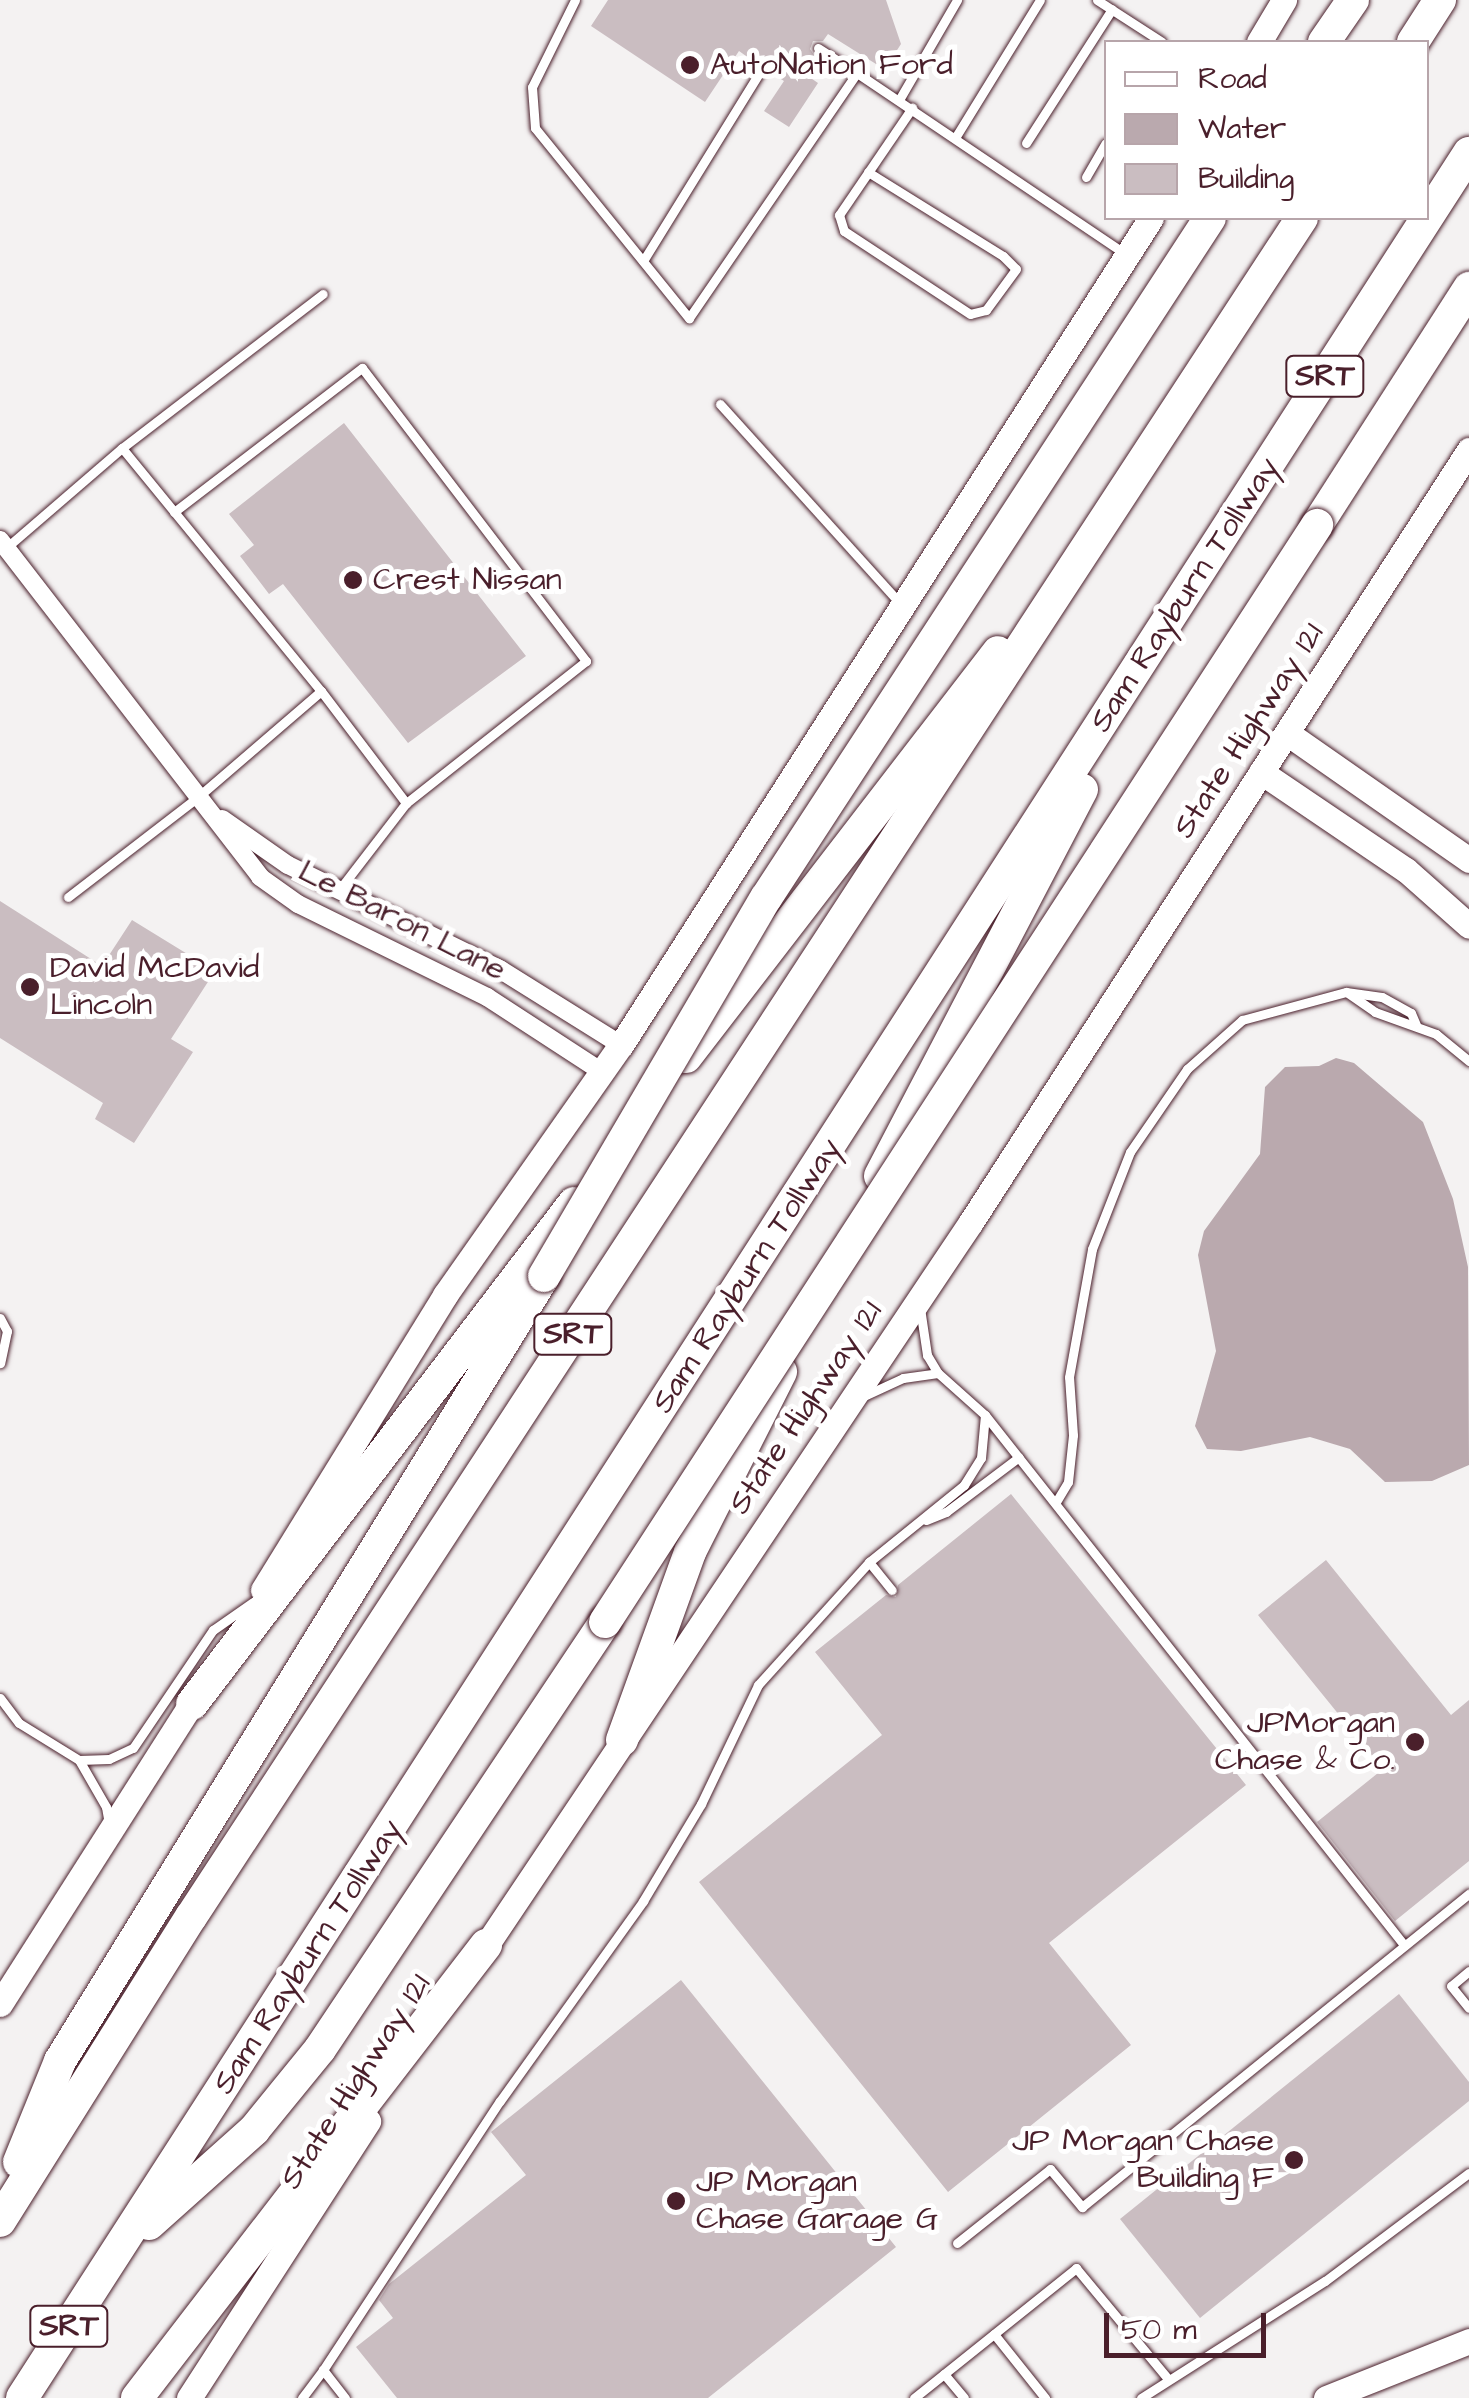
<!DOCTYPE html>
<style>
body{margin:0}
#map{position:relative;width:1469px;height:2398px;overflow:hidden;background:#f4f2f2;font-family:"Architects Daughter",sans-serif}
div>[style]{position:absolute}
.water>*{inset:0;background:#baa9ae}
.building>*{inset:0;background:#cabdc1}
.roads{filter:drop-shadow(0 0 2px #4a1f2b) drop-shadow(0 0 2px #4a1f2b)}
.lane>*{height:9px;margin:-4.5px;padding:0 4.5px;transform-origin:4.5px;border-radius:4.5px;background:#fff}
.street>*{height:18px;margin:-9px;padding:0 9px;transform-origin:9px;border-radius:9px;background:#fff}
.secondary>*{height:25px;margin:-12.5px;padding:0 12.5px;transform-origin:12.5px;border-radius:12.5px;background:#fff}
.highway>*{height:32px;margin:-16px;padding:0 16px;transform-origin:16px;border-radius:16px;background:#fff}
.bridges{filter:drop-shadow(0 0 2px #4a1f2b) drop-shadow(0 0 2px #4a1f2b)}
.highway-bridge>*{height:32px;margin:-16px;padding:0 16px;transform-origin:16px;border-radius:16px;background:#fff}
.dots>*{width:28px;height:28px;translate:-50% -50%;box-sizing:border-box;border:5px solid #fff;border-radius:50%}
span{translate:-50% -50%;white-space:nowrap;text-align:center;line-height:1.15;-webkit-text-stroke:10px #fff;paint-order:stroke}
.shield-label span{padding:2px 8px;background:#fff;border:2px solid;border-radius:8px;-webkit-text-stroke-width:0}
.shield-label{font-size:30px;color:#4a1f2b;font-weight:700}
.poi-label{font-size:32px;color:#4a1f2b}
.left{translate:0 -50%;text-align:left}
.right{translate:-100% -50%;text-align:right}
.street-label{font-size:32px;color:#4a1f2b}
.legend{position:absolute;left:1104px;top:40px;width:325px;height:180px;box-sizing:border-box;background:#fff;border:2px solid #b7a5aa;margin:0;padding:12px 18px;list-style:none;font-size:30px;color:#4a1f2b}
.legend li{display:flex;align-items:center;gap:20px;height:50px}
.legend b{width:50px;border:2px solid #b7a5aa}
.scale{position:absolute;left:1104px;top:2313px;width:162px;height:45px;box-sizing:border-box;border:5px solid #4a1f2b;border-top:0;padding-left:12px;font-size:30px;line-height:35px;white-space:nowrap;color:#4a1f2b;-webkit-text-stroke:8px #fff;paint-order:stroke}
</style>
<div id="map">
<div class="water">
<div style="clip-path:polygon(1336px 1058px,1354px 1063px,1423px 1122px,1453px 1199px,1468px 1267px,1469px 1465px,1432px 1481px,1385px 1482px,1350px 1449px,1310px 1437px,1241px 1451px,1207px 1449px,1195px 1426px,1216px 1351px,1198px 1255px,1204px 1231px,1260px 1154px,1265px 1087px,1285px 1067px,1319px 1066px)"></div>
</div>
<div class="building">
<div style="clip-path:polygon(608px 0,886px 0,901px 44px,890px 61px,876px 64px,828px 34px,823px 41px,813px 41px,810px 49px,814px 55px,802px 72px,818px 83px,789px 127px,764px 111px,784px 81px,770px 72px,768px 61px,756px 63px,739px 51px,705px 102px,591px 26px)"></div>
<div style="clip-path:polygon(344px 423px,526px 656px,408px 743px,283px 584px,269px 594px,240px 556px,254px 545px,229px 514px)"></div>
<div style="clip-path:polygon(0 901px,102px 966px,132px 920px,215px 971px,171px 1039px,193px 1052px,134px 1143px,95px 1119px,103px 1103px,0 1038px)"></div>
<div style="clip-path:polygon(1011px 1494px,1246px 1785px,1049px 1943px,1131px 2045px,948px 2192px,699px 1882px,882px 1735px,815px 1652px,886px 1595px,896px 1597px,898px 1585px)"></div>
<div style="clip-path:polygon(1326px 1560px,1451px 1715px,1469px 1700px,1469px 1861px,1395px 1921px,1317px 1822px,1383px 1769px,1258px 1615px)"></div>
<div style="clip-path:polygon(681px 1980px,896px 2247px,708px 2398px,397px 2398px,356px 2347px,393px 2318px,379px 2300px,389px 2284px,526px 2175px,491px 2132px)"></div>
<div style="clip-path:polygon(1399px 1994px,1469px 2082px,1469px 2101px,1200px 2318px,1120px 2219px)"></div>
</div>
<div class="roads">
<div class="lane">
<div style="left:575px;top:0;width:97px;rotate:116.3deg"></div>
<div style="left:532px;top:87px;width:41px;rotate:85.8deg"></div>
<div style="left:535px;top:128px;width:245px;rotate:51deg"></div>
<div style="left:689px;top:318px;width:297px;rotate:-55.6deg"></div>
<div style="left:857px;top:73px;width:322px;rotate:34deg"></div>
<div style="left:1097px;top:0;width:77px;rotate:32.9deg"></div>
<div style="left:818px;top:48px;width:46px;rotate:32.7deg"></div>
<div style="left:899px;top:100px;width:116px;rotate:-59.9deg"></div>
<div style="left:955px;top:138px;width:162px;rotate:-58.4deg"></div>
<div style="left:1026px;top:143px;width:159px;rotate:-57.3deg"></div>
<div style="left:868px;top:172px;width:159px;rotate:31.9deg"></div>
<div style="left:1003px;top:256px;width:18px;rotate:45deg"></div>
<div style="left:1016px;top:269px;width:51px;rotate:126.2deg"></div>
<div style="left:986px;top:310px;width:16px;rotate:166deg"></div>
<div style="left:970px;top:314px;width:151px;rotate:-146.6deg"></div>
<div style="left:844px;top:231px;width:17px;rotate:-107deg"></div>
<div style="left:839px;top:215px;width:130px;rotate:-55.7deg"></div>
<div style="left:1086px;top:177px;width:39px;rotate:-60deg"></div>
<div style="left:643px;top:261px;width:228px;rotate:-58.3deg"></div>
<div style="left:720px;top:404px;width:267px;rotate:47.9deg"></div>
<div style="left:122px;top:448px;width:314px;rotate:50.7deg"></div>
<div style="left:321px;top:691px;width:141px;rotate:52.8deg"></div>
<div style="left:174px;top:512px;width:237px;rotate:-37.5deg"></div>
<div style="left:362px;top:368px;width:369px;rotate:52.6deg"></div>
<div style="left:586px;top:661px;width:229px;rotate:141.7deg"></div>
<div style="left:406px;top:803px;width:110px;rotate:127.6deg"></div>
<div style="left:6px;top:548px;width:153px;rotate:-40.8deg"></div>
<div style="left:122px;top:448px;width:253px;rotate:-37.5deg"></div>
<div style="left:68px;top:897px;width:165px;rotate:-37.6deg"></div>
<div style="left:199px;top:796px;width:161px;rotate:-40.7deg"></div>
<div style="left:1348px;top:993px;width:33px;rotate:35deg"></div>
<div style="left:1375px;top:1012px;width:65px;rotate:19.8deg"></div>
<div style="left:1436px;top:1034px;width:43px;rotate:39.3deg"></div>
<div style="left:920px;top:1308px;width:48px;rotate:81.5deg"></div>
<div style="left:927px;top:1355px;width:21px;rotate:59deg"></div>
<div style="left:938px;top:1373px;width:63px;rotate:41.8deg"></div>
<div style="left:985px;top:1415px;width:676px;rotate:51.67deg"></div>
<div style="left:0;top:1318px;width:15px;rotate:62deg"></div>
<div style="left:7px;top:1331px;width:33px;rotate:102deg"></div>
<div style="left:864px;top:1396px;width:43px;rotate:-24.8deg"></div>
<div style="left:903px;top:1378px;width:35px;rotate:-8deg"></div>
<div style="left:1056px;top:1502px;width:23px;rotate:-59deg"></div>
<div style="left:1068px;top:1482px;width:47px;rotate:-83.9deg"></div>
<div style="left:1073px;top:1435px;width:58px;rotate:-93.9deg"></div>
<div style="left:1069px;top:1377px;width:130px;rotate:-79.8deg"></div>
<div style="left:1092px;top:1249px;width:104px;rotate:-68.6deg"></div>
<div style="left:1130px;top:1152px;width:101px;rotate:-55.5deg"></div>
<div style="left:1187px;top:1069px;width:74px;rotate:-41.7deg"></div>
<div style="left:1242px;top:1020px;width:108px;rotate:-15.1deg"></div>
<div style="left:1346px;top:992px;width:36px;rotate:8deg"></div>
<div style="left:1382px;top:997px;width:33px;rotate:29deg"></div>
<div style="left:1411px;top:1013px;width:13px;rotate:67deg"></div>
<div style="left:926px;top:1520px;width:22px;rotate:-22deg"></div>
<div style="left:946px;top:1512px;width:91px;rotate:-37deg"></div>
<div style="left:869px;top:1562px;width:36px;rotate:51deg"></div>
<div style="left:0;top:1698px;width:31px;rotate:53deg"></div>
<div style="left:19px;top:1723px;width:70px;rotate:31.7deg"></div>
<div style="left:79px;top:1760px;width:54px;rotate:60.1deg"></div>
<div style="left:106px;top:1807px;width:17px;rotate:80deg"></div>
<div style="left:79px;top:1760px;width:30px;rotate:-2deg"></div>
<div style="left:109px;top:1759px;width:26px;rotate:-25deg"></div>
<div style="left:133px;top:1748px;width:143px;rotate:-55.9deg"></div>
<div style="left:213px;top:1630px;width:49px;rotate:-35deg"></div>
<div style="left:1469px;top:1971px;width:23px;rotate:140deg"></div>
<div style="left:1451px;top:1986px;width:28px;rotate:51deg"></div>
<div style="left:957px;top:2243px;width:119px;rotate:-38.5deg"></div>
<div style="left:1050px;top:2169px;width:50px;rotate:49.9deg"></div>
<div style="left:1082px;top:2207px;width:498px;rotate:-39deg"></div>
<div style="left:994px;top:2334px;width:82px;rotate:51.4deg"></div>
<div style="left:944px;top:2374px;width:31px;rotate:50deg"></div>
<div style="left:302px;top:2398px;width:35px;rotate:-53deg"></div>
<div style="left:345px;top:2398px;width:36px;rotate:-128deg"></div>
<div style="left:323px;top:2370px;width:322px;rotate:-56.7deg"></div>
<div style="left:500px;top:2101px;width:246px;rotate:-54.4deg"></div>
<div style="left:643px;top:1901px;width:113px;rotate:-59.1deg"></div>
<div style="left:701px;top:1804px;width:132px;rotate:-64.4deg"></div>
<div style="left:758px;top:1685px;width:166px;rotate:-47.9deg"></div>
<div style="left:869px;top:1562px;width:122px;rotate:-39deg"></div>
<div style="left:964px;top:1485px;width:32px;rotate:-58deg"></div>
<div style="left:981px;top:1458px;width:43px;rotate:-84.7deg"></div>
<div style="left:914px;top:2398px;width:208px;rotate:-38.7deg"></div>
<div style="left:1076px;top:2268px;width:144px;rotate:50.3deg"></div>
<div style="left:1141px;top:2398px;width:218px;rotate:-32.5deg"></div>
<div style="left:1325px;top:2281px;width:180px;rotate:-36.9deg"></div>
</div>
<div class="street">
<div style="left:0;top:540px;width:426px;rotate:52.3deg"></div>
<div style="left:260px;top:877px;width:47px;rotate:35.4deg"></div>
<div style="left:298px;top:904px;width:211px;rotate:26.2deg"></div>
<div style="left:487px;top:997px;width:137px;rotate:33.1deg"></div>
<div style="left:222px;top:819px;width:80px;rotate:34.9deg"></div>
<div style="left:288px;top:865px;width:237px;rotate:26.2deg"></div>
<div style="left:501px;top:970px;width:142px;rotate:32deg"></div>
</div>
<div class="secondary">
<div style="left:1259px;top:42px;width:49px;rotate:-59.2deg"></div>
<div style="left:1287px;top:733px;width:222px;rotate:34.9deg"></div>
<div style="left:1261px;top:772px;width:175px;rotate:34.1deg"></div>
<div style="left:1406px;top:870px;width:84px;rotate:41.6deg"></div>
<div style="left:263px;top:1590px;width:347px;rotate:-58.3deg"></div>
<div style="left:445px;top:1295px;width:306px;rotate:-54.9deg"></div>
<div style="left:621px;top:1045px;width:982px;rotate:-57.35deg"></div>
<div style="left:477px;top:1959px;width:887px;rotate:-56.17deg"></div>
<div style="left:971px;top:1222px;width:919px;rotate:-57.17deg"></div>
<div style="left:0;top:2004px;width:370px;rotate:-57.5deg"></div>
<div style="left:189px;top:2398px;width:330px;rotate:-57.1deg"></div>
<div style="left:1326px;top:2398px;width:154px;rotate:-21.7deg"></div>
</div>
<div class="highway">
<div style="left:1324px;top:42px;width:51px;rotate:-55.4deg"></div>
<div style="left:1413px;top:42px;width:50px;rotate:-57.3deg"></div>
<div style="left:1317px;top:525px;width:282px;rotate:-57.3deg"></div>
<div style="left:686px;top:1057px;width:511px;rotate:-52.39deg"></div>
<div style="left:880px;top:1176px;width:436px;rotate:-62.4deg"></div>
<div style="left:192px;top:1704px;width:630px;rotate:-52.68deg"></div>
<div style="left:622px;top:1740px;width:200px;rotate:-70.1deg"></div>
<div style="left:690px;top:1552px;width:202px;rotate:-63.2deg"></div>
<div style="left:19px;top:2162px;width:109px;rotate:-67.9deg"></div>
<div style="left:60px;top:2061px;width:922px;rotate:-58.34deg"></div>
<div style="left:0;top:2221px;width:359px;rotate:-57.9deg"></div>
<div style="left:191px;top:1917px;width:2030px;rotate:-56.82deg"></div>
<div style="left:149px;top:2224px;width:141px;rotate:-41.8deg"></div>
<div style="left:254px;top:2130px;width:104px;rotate:-50.8deg"></div>
<div style="left:320px;top:2049px;width:513px;rotate:-56.28deg"></div>
<div style="left:22px;top:2398px;width:2671px;rotate:-57.2deg"></div>
<div style="left:137px;top:2398px;width:572px;rotate:-52.39deg"></div>
</div>
</div>
<div class="bridges">
<div class="highway-bridge">
<div style="left:544px;top:1276px;width:438px;rotate:-59.6deg"></div>
<div style="left:766px;top:898px;width:812px;rotate:-56.86deg"></div>
<div style="left:605px;top:1622px;width:1308px;rotate:-57.01deg"></div>
</div>
</div>
<div class="dots">
<div style="left:690px;top:65px;background:#4a1f2b"></div>
<div style="left:353px;top:580px;background:#4a1f2b"></div>
<div style="left:30px;top:987px;background:#4a1f2b"></div>
<div style="left:1415px;top:1742px;background:#4a1f2b"></div>
<div style="left:1294px;top:2160px;background:#4a1f2b"></div>
<div style="left:676px;top:2201px;background:#4a1f2b"></div>
</div>
<div class="shield-label">
<span style="left:1325px;top:376px">SRT</span>
<span style="left:573px;top:1334px">SRT</span>
<span style="left:69px;top:2326px">SRT</span>
</div>
<div class="poi-label">
<span class="left" style="left:710px;top:65px">AutoNation Ford</span>
<span class="left" style="left:373px;top:580px">Crest Nissan</span>
<span class="left" style="left:50px;top:987px">David McDavid<br>Lincoln</span>
<span class="right" style="left:1395px;top:1742px">JPMorgan<br>Chase &amp; Co.</span>
<span class="right" style="left:1274px;top:2160px">JP Morgan Chase<br>Building F</span>
<span class="left" style="left:696px;top:2201px">JP Morgan<br>Chase Garage G</span>
</div>
<div class="street-label">
<span style="left:1185px;top:595px;rotate:-57deg">Sam Rayburn Tollway</span>
<span style="left:1249px;top:731px;rotate:-57deg">State Highway 121</span>
<span style="left:402px;top:921px;rotate:27deg">Le Baron Lane</span>
<span style="left:747px;top:1276px;rotate:-57deg">Sam Rayburn Tollway</span>
<span style="left:806px;top:1408px;rotate:-56deg">State Highway 121</span>
<span style="left:308px;top:1957px;rotate:-57deg">Sam Rayburn Tollway</span>
<span style="left:356px;top:2082px;rotate:-57deg">State Highway 121</span>
</div>
<ul class="legend">
<li><b style="height:12px;background:#fff"></b>Road</li>
<li><b style="height:28px;background:#baa9ae"></b>Water</li>
<li><b style="height:28px;background:#cabdc1"></b>Building</li>
</ul>
<div class="scale">50 m</div>
</div>
